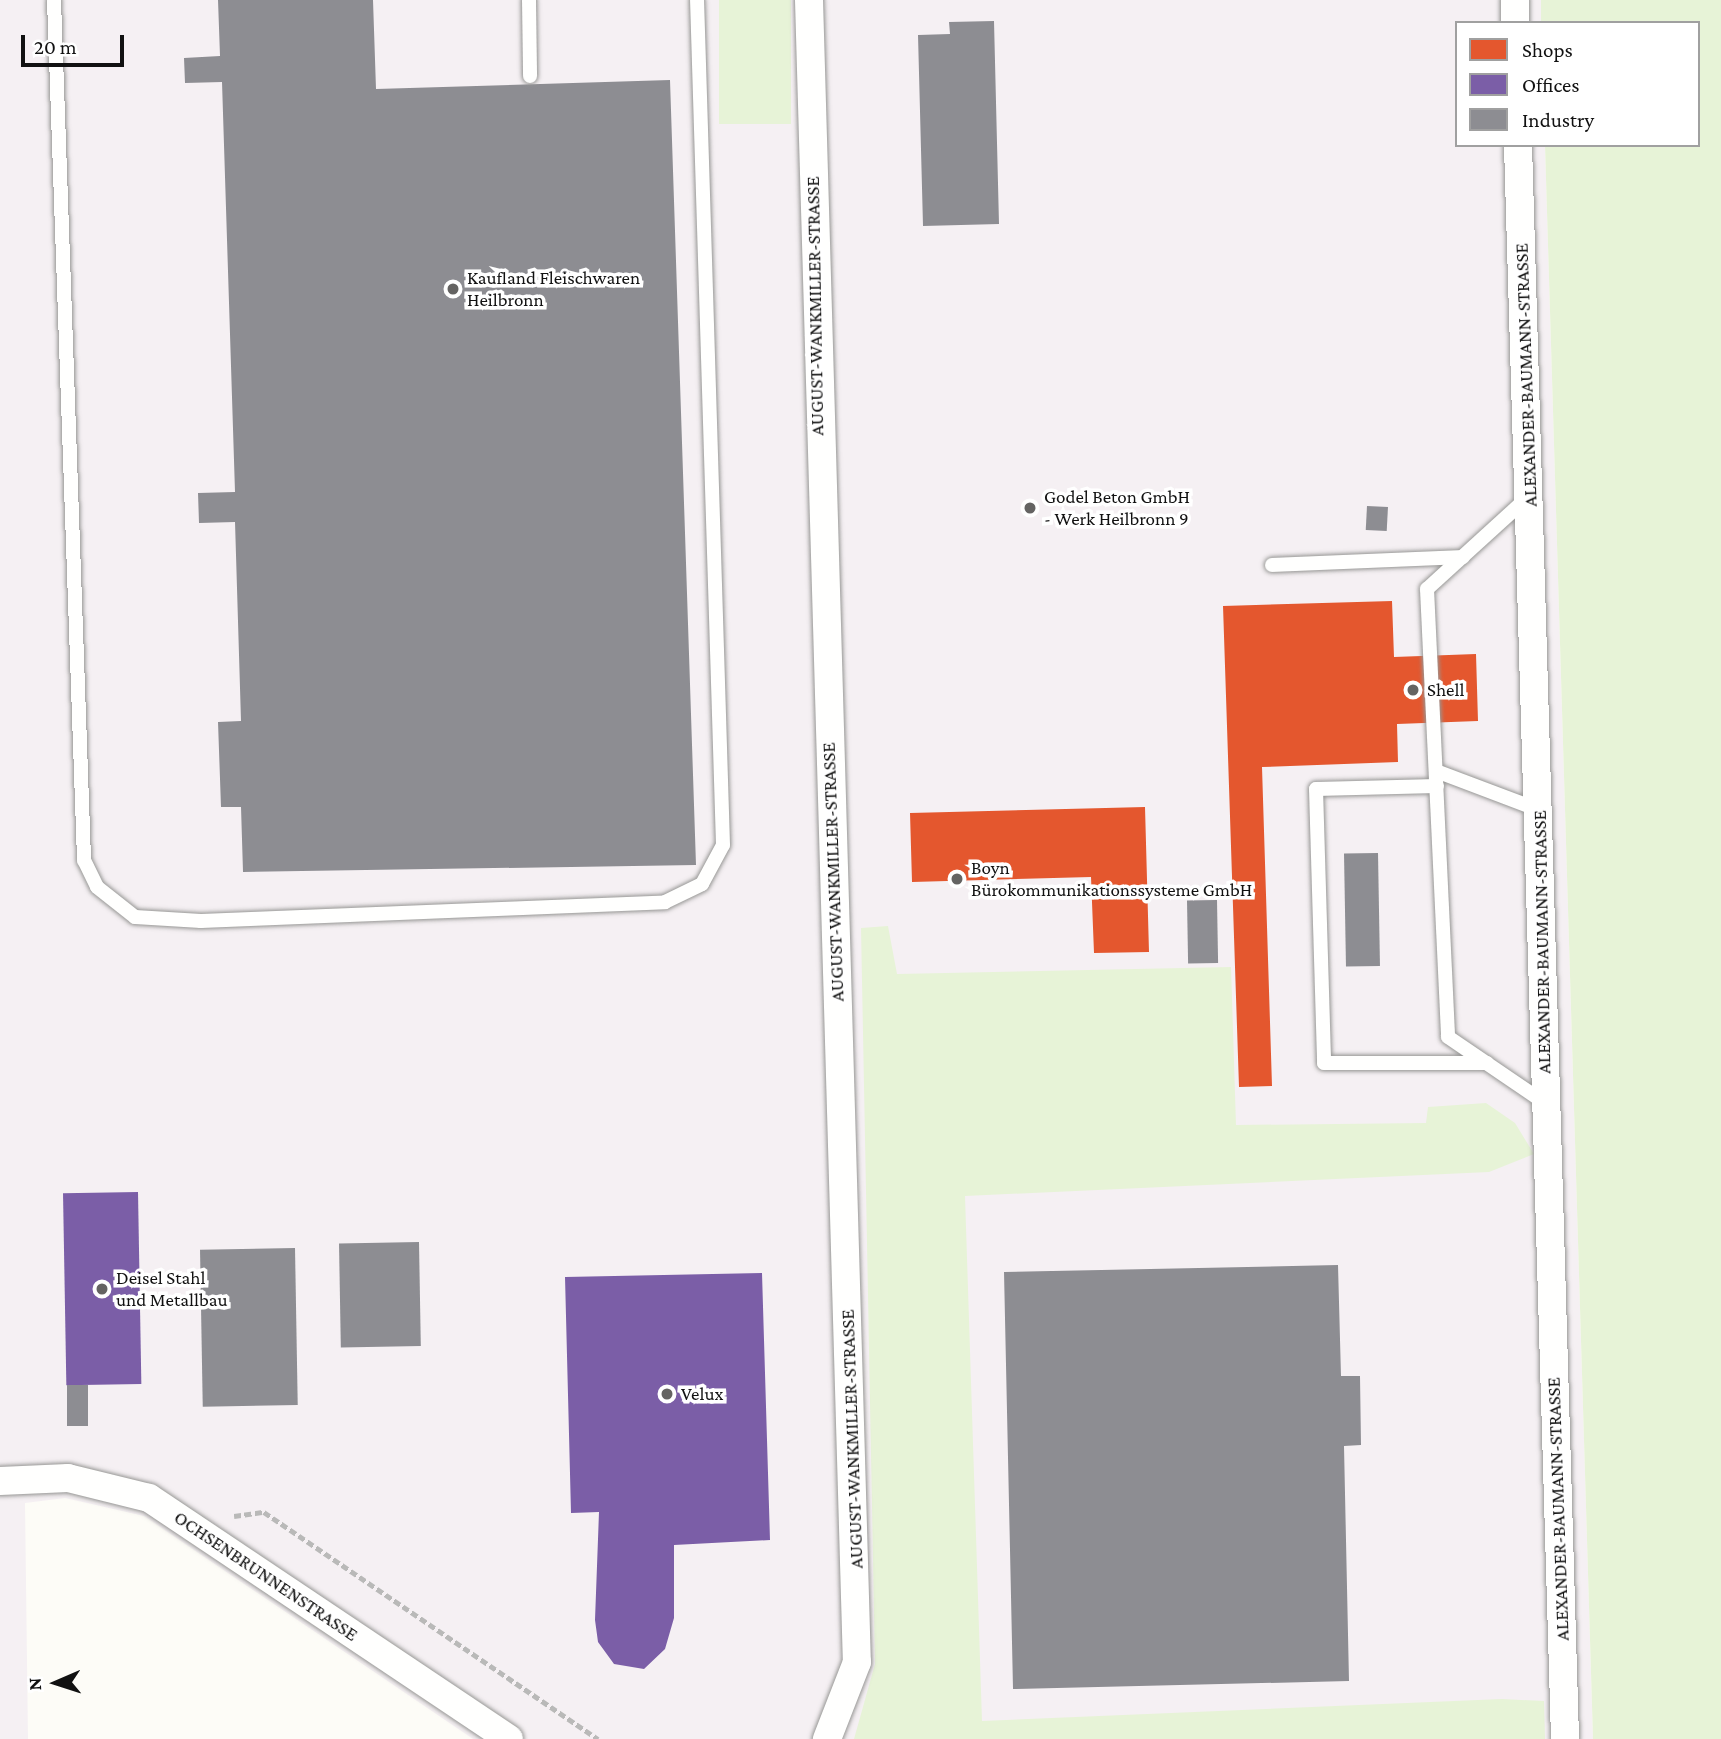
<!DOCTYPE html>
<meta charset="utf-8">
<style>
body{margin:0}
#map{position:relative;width:1721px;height:1739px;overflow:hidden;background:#fdfcf7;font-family:"Crimson Pro",serif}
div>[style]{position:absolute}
.industrial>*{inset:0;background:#f5f0f3}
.green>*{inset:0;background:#e7f3d7;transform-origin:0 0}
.shops>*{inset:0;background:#e4572e}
.offices>*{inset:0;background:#7b5ea7;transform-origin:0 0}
.industry>*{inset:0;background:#8d8d92;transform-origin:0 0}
.path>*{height:4.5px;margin-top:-2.25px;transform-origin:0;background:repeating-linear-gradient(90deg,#b9b9b8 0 7px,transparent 0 10.5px)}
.roads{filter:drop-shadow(0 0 2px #979795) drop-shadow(0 0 2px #979795)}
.lane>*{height:14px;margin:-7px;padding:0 7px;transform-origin:7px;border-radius:7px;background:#fffffe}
.street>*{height:28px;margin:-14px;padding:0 14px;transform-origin:14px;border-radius:14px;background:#fffffe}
.dots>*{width:19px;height:19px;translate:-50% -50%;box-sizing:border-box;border:4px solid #fff;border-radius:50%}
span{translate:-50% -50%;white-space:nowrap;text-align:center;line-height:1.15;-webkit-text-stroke:7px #fff;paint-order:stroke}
.poi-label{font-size:19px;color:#111}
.left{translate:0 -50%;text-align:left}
.street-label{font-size:19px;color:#111}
.legend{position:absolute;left:1455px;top:21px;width:245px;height:126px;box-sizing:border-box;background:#fff;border:2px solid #a0a0a0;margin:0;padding:9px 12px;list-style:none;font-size:21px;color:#111}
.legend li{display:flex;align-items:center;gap:14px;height:35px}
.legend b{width:35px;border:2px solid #a0a0a0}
.north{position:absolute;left:21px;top:1648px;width:70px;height:70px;-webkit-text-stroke:5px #fff;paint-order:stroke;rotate:267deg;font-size:19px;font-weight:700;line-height:28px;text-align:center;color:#111}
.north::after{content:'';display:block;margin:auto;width:24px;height:32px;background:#111;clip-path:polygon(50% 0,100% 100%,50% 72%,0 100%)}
.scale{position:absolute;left:21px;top:35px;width:103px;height:32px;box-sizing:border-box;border:4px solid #111;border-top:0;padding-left:9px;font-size:21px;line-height:24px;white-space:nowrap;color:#111;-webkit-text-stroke:5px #fff;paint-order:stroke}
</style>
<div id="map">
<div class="industrial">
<div style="clip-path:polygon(0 0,1541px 0,1541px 23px,1457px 23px,1457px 145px,1545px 145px,1593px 1739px,473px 1739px,144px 1516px,65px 1498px,25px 1503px,28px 1739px,0 1739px)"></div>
</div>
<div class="green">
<div style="left:719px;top:0;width:72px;height:124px"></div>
<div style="clip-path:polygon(1541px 0,1721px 0,1721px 1739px,1593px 1739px,1545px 145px,1698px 145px,1698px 23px,1541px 23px)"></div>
<div style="clip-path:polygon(888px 926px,897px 974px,1231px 967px,1236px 1125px,1426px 1123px,1428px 1107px,1486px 1103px,1515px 1123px,1534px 1154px,1489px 1172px,965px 1196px,982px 1721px,1502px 1699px,1544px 1701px,1545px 1739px,854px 1739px,875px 1664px,861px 928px)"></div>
</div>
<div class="shops">
<div style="clip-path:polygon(1392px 601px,1394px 657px,1476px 654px,1478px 721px,1397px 724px,1398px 762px,1262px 767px,1272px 1086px,1239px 1087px,1223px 606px)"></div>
<div style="clip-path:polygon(1145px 807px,1149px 952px,1094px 953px,1091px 877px,912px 882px,910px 813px)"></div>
</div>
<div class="offices">
<div style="left:138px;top:1192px;width:192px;height:75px;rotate:89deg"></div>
<div style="clip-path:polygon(762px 1273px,770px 1540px,674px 1545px,674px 1618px,665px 1649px,644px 1669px,614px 1664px,598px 1642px,595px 1620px,599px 1512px,571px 1513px,565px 1277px)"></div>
</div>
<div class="industry">
<div style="clip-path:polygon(218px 0,373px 0,376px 89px,670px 80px,696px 865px,243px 872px,241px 807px,221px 807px,218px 722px,241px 721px,235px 522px,199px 523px,198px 493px,235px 492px,222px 82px,185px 83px,184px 58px,220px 56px)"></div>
<div style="clip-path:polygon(994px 21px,999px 224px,923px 226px,918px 35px,950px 34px,949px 22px)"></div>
<div style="left:1367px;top:506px;width:21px;height:24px;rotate:3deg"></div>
<div style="left:1378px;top:853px;width:113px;height:34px;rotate:89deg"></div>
<div style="left:1217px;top:900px;width:63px;height:30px;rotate:89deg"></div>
<div style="left:419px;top:1242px;width:104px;height:80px;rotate:89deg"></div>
<div style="left:295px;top:1248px;width:157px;height:95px;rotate:89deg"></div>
<div style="clip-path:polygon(1338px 1265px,1341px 1376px,1360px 1376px,1361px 1445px,1344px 1446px,1349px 1681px,1013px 1689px,1004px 1272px)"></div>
<div style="left:67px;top:1385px;width:21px;height:41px"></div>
</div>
<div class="path">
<div style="left:234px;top:1516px;width:30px;rotate:-8deg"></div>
<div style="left:264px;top:1512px;width:404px;rotate:34.2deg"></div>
</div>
<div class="roads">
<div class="lane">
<div style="left:54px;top:0;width:861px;rotate:88deg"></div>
<div style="left:84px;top:860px;width:30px;rotate:64deg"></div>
<div style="left:97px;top:887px;width:48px;rotate:38.3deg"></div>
<div style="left:135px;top:917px;width:66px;rotate:3.5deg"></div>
<div style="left:201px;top:921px;width:464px;rotate:-2.3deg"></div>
<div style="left:665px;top:902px;width:41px;rotate:-25.9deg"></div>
<div style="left:702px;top:884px;width:44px;rotate:-61.7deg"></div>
<div style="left:723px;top:845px;width:845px;rotate:-91.76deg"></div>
<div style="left:529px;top:0;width:76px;rotate:89.2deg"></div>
<div style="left:1527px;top:498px;width:135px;rotate:137.7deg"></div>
<div style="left:1427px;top:589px;width:448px;rotate:87.3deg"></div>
<div style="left:1448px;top:1037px;width:117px;rotate:34.2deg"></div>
<div style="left:1272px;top:565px;width:191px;rotate:-2.4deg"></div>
<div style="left:1436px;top:771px;width:110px;rotate:20.7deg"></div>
<div style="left:1437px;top:786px;width:121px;rotate:178.6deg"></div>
<div style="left:1316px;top:789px;width:274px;rotate:88.3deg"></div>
<div style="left:1324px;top:1063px;width:163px"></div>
</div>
<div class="street">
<div style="left:809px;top:0;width:1663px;rotate:88.35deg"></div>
<div style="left:857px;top:1662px;width:83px;rotate:111.3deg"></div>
<div style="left:1515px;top:0;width:23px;rotate:90deg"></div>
<div style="left:1518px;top:145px;width:1595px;rotate:88.31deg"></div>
<div style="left:0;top:1481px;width:68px;rotate:-2.5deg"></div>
<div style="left:68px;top:1478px;width:83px;rotate:13.9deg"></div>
<div style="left:149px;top:1498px;width:433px;rotate:33.8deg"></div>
</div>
</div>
<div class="dots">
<div style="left:453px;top:289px;background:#646362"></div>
<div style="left:1030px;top:508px;background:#646362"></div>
<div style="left:1413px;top:690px;background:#646362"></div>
<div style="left:957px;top:879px;background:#646362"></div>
<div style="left:102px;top:1289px;background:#646362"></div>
<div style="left:667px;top:1394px;background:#646362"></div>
</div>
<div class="poi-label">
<span class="left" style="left:467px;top:289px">Kaufland Fleischwaren<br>Heilbronn</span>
<span class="left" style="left:1044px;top:508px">Godel Beton GmbH<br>- Werk Heilbronn 9</span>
<span class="left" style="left:1427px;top:690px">Shell</span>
<span class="left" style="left:971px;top:879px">Boyn<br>Bürokommunikationssysteme GmbH</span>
<span class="left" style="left:116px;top:1289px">Deisel Stahl<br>und Metallbau</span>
<span class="left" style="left:681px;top:1394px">Velux</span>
</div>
<div class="street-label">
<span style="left:815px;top:306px;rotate:-91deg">AUGUST-WANKMILLER-STRASSE</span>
<span style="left:1526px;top:375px;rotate:-92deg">ALEXANDER-BAUMANN-STRASSE</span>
<span style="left:833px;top:872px;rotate:-92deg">AUGUST-WANKMILLER-STRASSE</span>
<span style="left:1542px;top:942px;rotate:-91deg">ALEXANDER-BAUMANN-STRASSE</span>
<span style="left:852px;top:1439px;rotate:-92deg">AUGUST-WANKMILLER-STRASSE</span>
<span style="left:1558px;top:1509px;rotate:-92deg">ALEXANDER-BAUMANN-STRASSE</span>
<span style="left:266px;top:1576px;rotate:34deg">OCHSENBRUNNENSTRASSE</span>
</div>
<ul class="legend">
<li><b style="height:19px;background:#e4572e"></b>Shops</li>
<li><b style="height:19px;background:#7b5ea7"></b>Offices</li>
<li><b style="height:19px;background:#8d8d92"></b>Industry</li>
</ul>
<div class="north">N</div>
<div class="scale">20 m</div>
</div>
